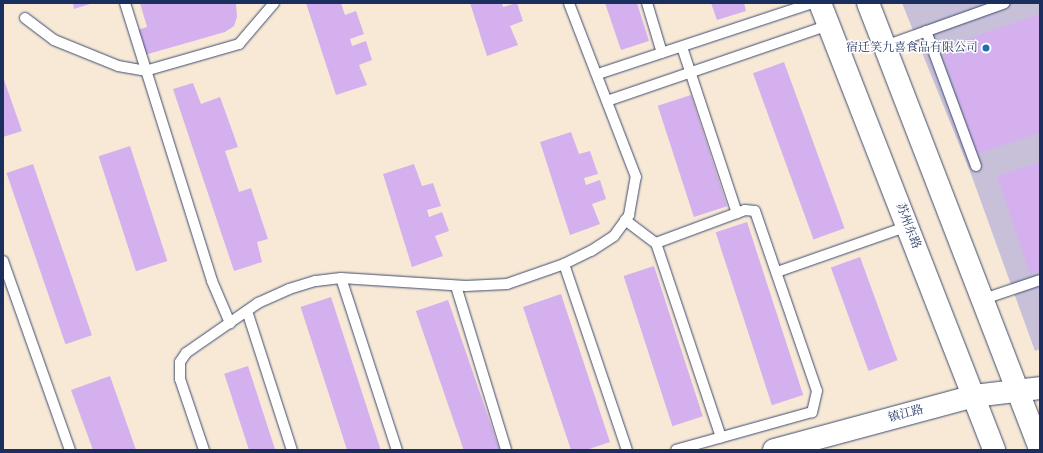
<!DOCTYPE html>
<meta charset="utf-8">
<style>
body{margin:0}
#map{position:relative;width:1043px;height:453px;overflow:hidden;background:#f7e9d6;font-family:"IM FELL French Canon","Noto Serif SC",serif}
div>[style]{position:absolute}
.industrial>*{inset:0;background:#c8bfd8}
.building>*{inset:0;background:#d4b1ee;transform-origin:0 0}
.roads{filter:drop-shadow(0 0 1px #3c4b70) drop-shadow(0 0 1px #3c4b70)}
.service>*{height:10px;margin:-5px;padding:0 5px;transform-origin:5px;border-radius:5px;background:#fff}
.tertiary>*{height:22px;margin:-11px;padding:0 11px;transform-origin:11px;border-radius:11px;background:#fff}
.secondary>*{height:22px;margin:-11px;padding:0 11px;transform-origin:11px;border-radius:11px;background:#fff}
.dots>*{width:11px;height:11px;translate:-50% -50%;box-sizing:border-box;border:2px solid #fff;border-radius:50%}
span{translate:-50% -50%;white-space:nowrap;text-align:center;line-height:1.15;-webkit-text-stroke:3px #fff;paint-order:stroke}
.poi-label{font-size:12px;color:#1b2f5e}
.right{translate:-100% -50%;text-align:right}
.street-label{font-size:12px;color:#1b2f5e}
.frame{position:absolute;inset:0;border:4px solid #1b2f5e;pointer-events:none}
</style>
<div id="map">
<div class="industrial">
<div style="clip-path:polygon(902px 3px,1040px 3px,1040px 349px,1035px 351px,971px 174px)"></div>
</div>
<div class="building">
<div style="clip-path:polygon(73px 3px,93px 3px,74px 9px)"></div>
<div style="clip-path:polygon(140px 3px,236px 3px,237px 17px,234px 26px,225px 32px,141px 56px,134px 31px,147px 27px)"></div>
<div style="clip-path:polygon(306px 3px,341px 3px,345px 15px,356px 11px,364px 34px,350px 39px,352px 46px,366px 41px,372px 60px,359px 65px,367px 85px,336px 95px)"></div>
<div style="clip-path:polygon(470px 3px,502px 3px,503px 7px,517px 3px,523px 21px,510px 26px,518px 45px,487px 56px)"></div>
<div style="clip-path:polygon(605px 3px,637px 3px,649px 41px,621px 50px)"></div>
<div style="clip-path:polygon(711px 3px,744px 3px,746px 11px,717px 20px)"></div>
<div style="clip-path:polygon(1040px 14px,1040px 133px,976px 154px,941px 48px)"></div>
<div style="left:784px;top:62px;width:177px;height:33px;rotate:70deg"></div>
<div style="clip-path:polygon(3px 77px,22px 131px,3px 137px)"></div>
<div style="clip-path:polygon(193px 83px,201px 104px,220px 97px,238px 147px,225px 151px,239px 192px,251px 188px,268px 239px,257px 242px,262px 262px,234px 271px,173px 89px)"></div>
<div style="left:691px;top:95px;width:117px;height:35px;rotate:72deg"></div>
<div style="clip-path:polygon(571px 132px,579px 154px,590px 151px,598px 174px,584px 178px,586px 185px,600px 180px,606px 199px,592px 204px,600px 224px,570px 235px,540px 142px)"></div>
<div style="left:130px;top:146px;width:121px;height:33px;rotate:72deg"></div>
<div style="clip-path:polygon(1040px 162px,1040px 271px,1030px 274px,997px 176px)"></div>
<div style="left:33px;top:164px;width:181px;height:28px;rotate:71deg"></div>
<div style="clip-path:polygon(414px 164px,422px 186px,433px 183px,441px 206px,427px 210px,429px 217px,442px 212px,449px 231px,435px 236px,443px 256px,412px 267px,383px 174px)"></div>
<div style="left:747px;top:222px;width:182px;height:33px;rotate:72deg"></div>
<div style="left:860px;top:257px;width:110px;height:31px;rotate:70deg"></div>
<div style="left:654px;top:266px;width:158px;height:32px;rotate:72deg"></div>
<div style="clip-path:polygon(561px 294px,610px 442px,586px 450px,571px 450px,523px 307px)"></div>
<div style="left:331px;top:297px;width:161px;height:32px;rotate:72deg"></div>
<div style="left:448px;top:300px;width:158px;height:34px;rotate:71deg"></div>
<div style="left:248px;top:366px;width:89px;height:25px;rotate:72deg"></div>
<div style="clip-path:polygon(110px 376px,136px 450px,93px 450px,71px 390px)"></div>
</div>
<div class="roads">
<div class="service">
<div style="left:125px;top:3px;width:291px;rotate:72.6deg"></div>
<div style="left:212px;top:281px;width:46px;rotate:66.8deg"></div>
<div style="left:647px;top:3px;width:52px;rotate:73.3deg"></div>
<div style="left:25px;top:18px;width:36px;rotate:37deg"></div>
<div style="left:54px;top:40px;width:69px;rotate:22.1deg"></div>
<div style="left:118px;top:66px;width:27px;rotate:10deg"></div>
<div style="left:145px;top:71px;width:98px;rotate:-16deg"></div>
<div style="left:239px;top:44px;width:54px;rotate:-49.5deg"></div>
<div style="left:926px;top:31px;width:144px;rotate:69.7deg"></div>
<div style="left:885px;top:46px;width:127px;rotate:-19.7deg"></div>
<div style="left:682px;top:47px;width:175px;rotate:71.7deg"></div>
<div style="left:598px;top:74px;width:226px;rotate:-18.3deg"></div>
<div style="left:607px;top:101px;width:235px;rotate:-18.9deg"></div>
<div style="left:625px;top:220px;width:39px;rotate:37deg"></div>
<div style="left:656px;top:243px;width:205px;rotate:71.5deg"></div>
<div style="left:656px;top:243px;width:95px;rotate:-20.3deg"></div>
<div style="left:745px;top:210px;width:10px;rotate:6deg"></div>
<div style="left:755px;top:211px;width:190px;rotate:71deg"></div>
<div style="left:817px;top:391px;width:22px;rotate:103deg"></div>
<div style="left:812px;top:412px;width:141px;rotate:164.4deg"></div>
<div style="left:3px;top:261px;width:201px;rotate:70.5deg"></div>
<div style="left:564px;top:264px;width:196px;rotate:71.3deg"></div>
<div style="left:777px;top:272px;width:139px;rotate:-19.3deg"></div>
<div style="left:341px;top:278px;width:181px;rotate:72deg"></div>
<div style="left:456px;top:286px;width:171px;rotate:73deg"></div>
<div style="left:984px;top:299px;width:59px;rotate:-18.7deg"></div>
<div style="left:247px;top:311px;width:146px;rotate:72.1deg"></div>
<div style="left:204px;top:450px;width:75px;rotate:-108.7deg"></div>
<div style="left:180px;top:379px;width:17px;rotate:-90deg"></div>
<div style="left:180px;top:362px;width:11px;rotate:-56deg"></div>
<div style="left:186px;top:353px;width:88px;rotate:-34.8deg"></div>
<div style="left:258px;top:303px;width:34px;rotate:-24deg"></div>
<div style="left:289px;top:289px;width:28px;rotate:-17deg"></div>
<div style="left:316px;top:281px;width:25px;rotate:-7deg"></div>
<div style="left:341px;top:278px;width:125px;rotate:3.7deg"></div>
<div style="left:466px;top:286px;width:41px;rotate:-2.8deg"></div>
<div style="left:507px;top:284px;width:60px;rotate:-19.3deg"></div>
<div style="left:564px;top:264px;width:30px;rotate:-26deg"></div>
<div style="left:591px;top:251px;width:27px;rotate:-33deg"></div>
<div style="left:614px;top:236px;width:26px;rotate:-54deg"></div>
<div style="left:629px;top:215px;width:39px;rotate:-80deg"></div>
<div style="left:636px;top:177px;width:186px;rotate:-111.1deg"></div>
</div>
<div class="tertiary">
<div style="left:774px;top:450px;width:207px;rotate:-15.1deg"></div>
<div style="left:974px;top:396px;width:66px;rotate:-6.9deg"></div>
</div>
<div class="secondary">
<div style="left:820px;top:3px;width:480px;rotate:68.7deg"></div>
<div style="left:868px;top:3px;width:477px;rotate:68.9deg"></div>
</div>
</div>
<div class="dots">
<div style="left:986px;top:48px;background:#1f6fb2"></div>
</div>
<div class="poi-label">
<span class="right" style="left:978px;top:48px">宿迁笑九喜食品有限公司</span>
</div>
<div class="street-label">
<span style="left:908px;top:226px;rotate:69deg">苏州东路</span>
<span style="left:906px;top:414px;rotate:-15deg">镇江路</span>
</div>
<div class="frame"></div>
</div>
